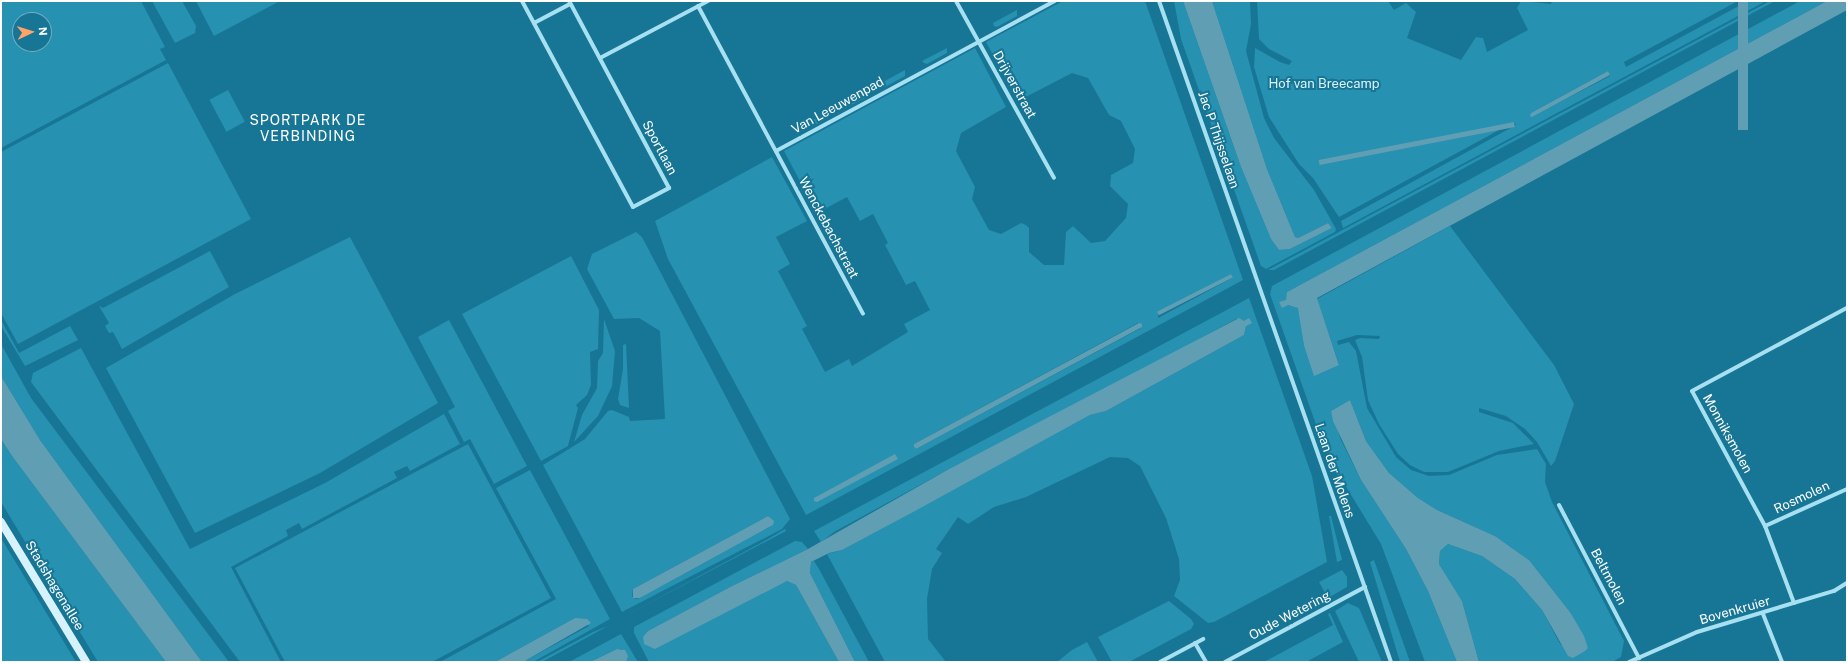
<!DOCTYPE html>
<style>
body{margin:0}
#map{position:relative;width:1848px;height:663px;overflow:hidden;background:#177695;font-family:"Public Sans",sans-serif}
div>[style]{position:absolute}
.green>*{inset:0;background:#2691b1;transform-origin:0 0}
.water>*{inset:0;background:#609fb3;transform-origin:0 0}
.street>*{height:4px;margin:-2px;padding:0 2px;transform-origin:2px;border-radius:2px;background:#a7e0f1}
.secondary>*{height:8px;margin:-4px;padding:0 4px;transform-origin:4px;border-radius:4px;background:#d6f2fc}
span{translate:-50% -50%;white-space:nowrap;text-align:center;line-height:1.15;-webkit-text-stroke:4px #177695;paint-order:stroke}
.park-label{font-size:13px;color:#d9f5fd}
.street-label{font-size:13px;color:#fff}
.neighbourhood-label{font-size:14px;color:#fff;letter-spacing:1px}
.frame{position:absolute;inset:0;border:2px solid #fff;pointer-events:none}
.north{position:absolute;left:12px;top:12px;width:40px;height:40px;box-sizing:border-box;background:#177695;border:1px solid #74adbf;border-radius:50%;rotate:86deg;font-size:11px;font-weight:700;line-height:16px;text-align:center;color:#fff}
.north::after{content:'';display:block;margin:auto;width:14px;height:18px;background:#ffa367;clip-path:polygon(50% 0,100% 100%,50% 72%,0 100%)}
</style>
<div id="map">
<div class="green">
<div style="clip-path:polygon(evenodd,1px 1px,141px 1px,165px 47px,160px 49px,166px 60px,1px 148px,1px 1px,20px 20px,44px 20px,44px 44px,20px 44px,20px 20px)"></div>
<div style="clip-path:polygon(152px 1px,182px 1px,196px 26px,195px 33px,175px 43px)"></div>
<div style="clip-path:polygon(196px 1px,280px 1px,214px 36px)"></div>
<div style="clip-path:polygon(evenodd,1063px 1px,1145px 1px,1243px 280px,806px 515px,668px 259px,655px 221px,772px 157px,807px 221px,776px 237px,790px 264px,778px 271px,807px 326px,802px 329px,825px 372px,849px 359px,852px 366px,908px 332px,904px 324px,930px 310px,915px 281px,906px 285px,885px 245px,888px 243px,873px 214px,860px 221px,847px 197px,817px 213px,784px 151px,975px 48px,1006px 107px,961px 133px,956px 151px,975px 187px,972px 199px,989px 230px,1001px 234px,1021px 223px,1026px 225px,1029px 228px,1029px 252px,1044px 265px,1064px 265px,1066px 232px,1073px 226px,1091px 243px,1105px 241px,1126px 218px,1128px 204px,1110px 186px,1111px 175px,1133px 163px,1135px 149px,1121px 121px,1109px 115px,1088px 78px,1072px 73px,1018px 101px,986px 42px,1063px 1px,1231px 274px,1232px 278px,1158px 318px,1158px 313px,1231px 274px,1063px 1px,1138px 323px,1141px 328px,916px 449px,914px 447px,914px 444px,1138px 323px)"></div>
<div style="clip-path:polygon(1174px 1px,1183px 1px,1241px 167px,1271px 239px,1279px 250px,1290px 249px,1332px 228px,1328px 223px,1298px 238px,1295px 237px,1267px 169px,1212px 1px,1250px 1px,1251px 24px,1246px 51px,1264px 118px,1274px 138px,1314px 190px,1336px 229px,1335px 232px,1266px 269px,1261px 266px,1181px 39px)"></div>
<div style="clip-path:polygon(evenodd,1257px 1px,1388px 1px,1394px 10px,1406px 3px,1416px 12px,1407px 38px,1461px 60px,1476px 37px,1483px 38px,1487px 52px,1528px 30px,1517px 8px,1521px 1px,1551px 4px,1552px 1px,1738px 1px,1624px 62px,1626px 67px,1748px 1px,1766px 1px,1343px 228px,1341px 221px,1516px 125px,1514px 122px,1339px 217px,1313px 178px,1299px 164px,1269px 117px,1254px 67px,1255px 48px,1280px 62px,1289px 65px,1292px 61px,1269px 49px,1259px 39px,1257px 1px,1608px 71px,1610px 76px,1531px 117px,1531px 113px,1608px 71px)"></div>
<div style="clip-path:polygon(1770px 1px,1775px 1px,1274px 270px,1268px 270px)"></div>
<div style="clip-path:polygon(1800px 1px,1827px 1px,1287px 292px,1288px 305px,1299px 308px,1304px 346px,1314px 375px,1339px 364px,1317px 299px,1450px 226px,1554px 365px,1574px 404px,1555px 461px,1551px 466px,1537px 442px,1525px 429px,1506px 416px,1479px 408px,1479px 412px,1513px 423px,1534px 444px,1499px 451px,1448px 472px,1424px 472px,1410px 465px,1398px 454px,1379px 424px,1368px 400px,1362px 357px,1355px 340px,1360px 338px,1379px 339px,1380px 336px,1357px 335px,1337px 341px,1338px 345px,1349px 342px,1356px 351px,1367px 408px,1396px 457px,1411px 470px,1429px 476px,1449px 475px,1497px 455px,1537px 449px,1546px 464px,1545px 482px,1552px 502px,1624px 641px,1621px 657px,1612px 662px,1479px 662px,1462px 601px,1439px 564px,1440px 551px,1448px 544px,1482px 556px,1515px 579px,1542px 610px,1559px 642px,1573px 658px,1588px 648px,1570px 612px,1529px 560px,1495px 536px,1437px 510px,1418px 498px,1389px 473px,1366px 441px,1350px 400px,1331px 411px,1341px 440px,1361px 480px,1406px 549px,1428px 591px,1457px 662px,1425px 662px,1381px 544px,1342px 480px,1332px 470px,1270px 294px,1272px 286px)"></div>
<div style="clip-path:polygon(1017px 10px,1017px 16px,997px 27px,994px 26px,993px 23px)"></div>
<div style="clip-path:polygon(947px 48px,947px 53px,927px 64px,924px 63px,922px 61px)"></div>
<div style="clip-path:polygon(168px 63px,251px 219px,18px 344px,1px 313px,1px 152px)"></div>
<div style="clip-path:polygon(905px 70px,905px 76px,885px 87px,882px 86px,881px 83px)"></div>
<div style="left:228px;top:90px;width:36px;height:21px;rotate:62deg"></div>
<div style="clip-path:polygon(865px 92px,865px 98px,844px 109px,841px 108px,840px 105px)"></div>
<div style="clip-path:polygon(824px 114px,824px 120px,803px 131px,800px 129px,799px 127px)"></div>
<div style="clip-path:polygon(evenodd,636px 232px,642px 237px,790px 519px,782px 529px,622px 612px,543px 465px,585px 439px,608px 411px,612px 410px,629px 417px,630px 421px,665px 419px,660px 331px,639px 318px,614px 319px,587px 269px,592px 254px,636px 232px,768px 516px,773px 525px,640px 598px,636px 599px,632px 596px,633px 589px,768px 516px)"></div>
<div style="clip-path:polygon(350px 237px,438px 403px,320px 473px,195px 533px,106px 368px,235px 294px)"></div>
<div style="clip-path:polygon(210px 251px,229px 287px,122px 349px,113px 332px,109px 333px,105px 326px,109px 323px,99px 306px,103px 308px)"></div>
<div style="clip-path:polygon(571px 256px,599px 310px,598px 349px,590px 352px,591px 385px,587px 395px,576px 405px,578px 408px,568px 446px,541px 461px,462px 314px)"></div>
<div style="clip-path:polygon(1249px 298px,1312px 476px,1327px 562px,1214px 622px,1208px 623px,1174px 596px,1180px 580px,1179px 559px,1166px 518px,1140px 466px,1128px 458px,1110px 457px,1026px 497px,994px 507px,968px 524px,958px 517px,936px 549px,942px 553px,932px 569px,927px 599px,928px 639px,946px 662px,885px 662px,827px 554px,842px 550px,1090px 415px,1106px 411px,1244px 335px,1246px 326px,1244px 321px,1236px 319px,1085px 400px,949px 469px,834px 532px,821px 542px,814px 531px)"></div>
<div style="clip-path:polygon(604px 319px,615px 351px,612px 386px,598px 416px,574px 442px,582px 415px,597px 388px,598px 361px,603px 353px)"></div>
<div style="clip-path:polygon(1px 320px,19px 353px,70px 326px,78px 340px,25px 366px,1px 326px)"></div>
<div style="clip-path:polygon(449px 320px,527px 466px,494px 484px,470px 439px,464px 442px,448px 411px,455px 407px,418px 337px)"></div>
<div style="clip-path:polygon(1px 344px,31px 398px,229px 662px,202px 662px,40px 440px,1px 376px)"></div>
<div style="clip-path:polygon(626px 344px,629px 408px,620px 405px,618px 399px,623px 369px,623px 345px)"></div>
<div style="clip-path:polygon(81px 348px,190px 549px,325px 483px,444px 414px,460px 444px,410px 471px,407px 466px,394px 472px,397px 478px,302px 529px,299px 523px,286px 530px,288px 536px,231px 567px,281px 662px,240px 662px,31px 382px,33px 373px)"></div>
<div style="clip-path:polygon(1px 439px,12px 456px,166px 662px,98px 662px,1px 502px)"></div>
<div style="clip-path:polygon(468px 444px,551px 598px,432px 662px,285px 662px,235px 568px)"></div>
<div style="clip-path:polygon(530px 470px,610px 619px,533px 662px,523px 662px,589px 626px,575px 618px,495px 662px,440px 662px,556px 599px,496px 488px)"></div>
<div style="clip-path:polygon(1329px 516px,1331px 516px,1342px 560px,1337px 562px)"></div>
<div style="clip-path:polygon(785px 529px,786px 531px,625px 616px,768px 539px)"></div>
<div style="clip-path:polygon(1px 538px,76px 662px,1px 662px)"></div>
<div style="clip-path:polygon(795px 541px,802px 542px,808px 549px,732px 586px,648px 631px,643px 641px,787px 581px,796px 585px,839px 662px,649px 662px,634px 633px,634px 627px)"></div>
<div style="clip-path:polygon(1374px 560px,1410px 662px,1400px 662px,1370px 562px)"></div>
<div style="clip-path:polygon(814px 561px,819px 569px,869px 662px,855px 662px,810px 573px,811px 562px)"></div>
<div style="clip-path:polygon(1342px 570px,1347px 577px,1347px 587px,1328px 598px,1319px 582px)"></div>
<div style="clip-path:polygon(1169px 601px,1191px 619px,1194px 624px,1191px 629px,1129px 662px,1112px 662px,1098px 637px)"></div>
<div style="clip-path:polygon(1348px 603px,1359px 608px,1382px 662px,1359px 662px,1335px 611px)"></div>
<div style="clip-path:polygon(1330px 613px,1343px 642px,1306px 662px,1264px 662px,1333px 625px,1328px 614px)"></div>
<div style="clip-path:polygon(608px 626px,542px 662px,537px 662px,593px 632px)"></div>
<div style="clip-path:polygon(621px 634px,638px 662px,626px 662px,622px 649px,617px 649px,590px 662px,569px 662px)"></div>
<div style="clip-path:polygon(1087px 642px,1098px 662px,1057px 662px,1072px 650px)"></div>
</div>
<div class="water">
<div style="clip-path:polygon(1183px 1px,1212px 1px,1267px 169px,1295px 237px,1298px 238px,1328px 223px,1332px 228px,1290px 249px,1279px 250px,1271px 239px,1241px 167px)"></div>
<div style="left:1738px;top:1px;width:10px;height:129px"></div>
<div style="clip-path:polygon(1827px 1px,1847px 1px,1847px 10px,1317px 298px,1339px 365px,1314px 376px,1304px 346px,1298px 308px,1288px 305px,1282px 308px,1279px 302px,1286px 300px,1287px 292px)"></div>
<div style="clip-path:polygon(1608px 71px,1610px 75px,1532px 117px,1530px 116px,1531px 113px)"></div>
<div style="left:1514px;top:122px;width:5px;height:199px;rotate:79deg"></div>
<div style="left:1231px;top:274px;width:4px;height:83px;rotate:63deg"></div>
<div style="clip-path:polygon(1239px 318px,1244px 321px,1249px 318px,1252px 323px,1246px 326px,1244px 335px,1106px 411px,1090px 415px,915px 511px,842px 550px,829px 553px,811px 562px,810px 573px,855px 662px,839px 662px,796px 585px,787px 581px,655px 649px,644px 644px,643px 637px,648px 631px,732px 586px,808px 549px,949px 469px)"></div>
<div style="clip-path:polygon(1139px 323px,1142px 324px,1142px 327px,916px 449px,914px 447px,914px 444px)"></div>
<div style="clip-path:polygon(1px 376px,40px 440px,202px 662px,166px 662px,12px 456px,1px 439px)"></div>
<div style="clip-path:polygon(1350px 400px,1366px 441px,1389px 473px,1418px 498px,1437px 510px,1495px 536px,1529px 560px,1570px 612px,1584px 636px,1588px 648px,1585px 651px,1573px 658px,1568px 656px,1542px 610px,1515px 579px,1482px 556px,1448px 544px,1440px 551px,1439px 564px,1462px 601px,1479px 662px,1457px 662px,1428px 591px,1406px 549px,1361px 480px,1333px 421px,1331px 411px)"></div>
<div style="clip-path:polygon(895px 454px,898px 459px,817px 502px,814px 501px,814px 498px)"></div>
<div style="clip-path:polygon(768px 516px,774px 521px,773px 525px,640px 598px,633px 598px,633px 589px)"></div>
<div style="clip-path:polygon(575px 618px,587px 619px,591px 623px,523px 662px,495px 662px)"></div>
<div style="clip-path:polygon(617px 649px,625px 650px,628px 656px,626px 662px,590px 662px)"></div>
</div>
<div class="street">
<div style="left:522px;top:1px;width:234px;rotate:61.7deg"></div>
<div style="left:633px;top:207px;width:41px;rotate:-27.8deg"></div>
<div style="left:669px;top:188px;width:212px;rotate:-118.1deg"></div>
<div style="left:956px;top:1px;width:202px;rotate:61deg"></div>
<div style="left:1159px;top:1px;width:701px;rotate:70.66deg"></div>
<div style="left:698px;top:6px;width:349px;rotate:61.8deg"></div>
<div style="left:534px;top:23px;width:41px;rotate:-27.8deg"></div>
<div style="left:600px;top:58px;width:122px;rotate:-27.8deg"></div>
<div style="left:776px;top:151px;width:317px;rotate:-28.3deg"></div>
<div style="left:1559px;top:505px;width:173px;rotate:62.4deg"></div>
<div style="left:1765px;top:526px;width:90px;rotate:-24.3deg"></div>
<div style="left:1794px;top:603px;width:82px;rotate:-110.6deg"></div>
<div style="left:1765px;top:526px;width:153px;rotate:-118.4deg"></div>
<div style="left:1692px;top:391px;width:176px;rotate:-28.2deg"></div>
<div style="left:1763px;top:614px;width:52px;rotate:68.4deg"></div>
<div style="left:1195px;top:643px;width:22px;rotate:60deg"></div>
<div style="left:1160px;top:662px;width:49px;rotate:-28.1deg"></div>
<div style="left:1225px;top:662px;width:159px;rotate:-28.2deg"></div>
<div style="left:1629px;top:662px;width:74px;rotate:-23.8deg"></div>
<div style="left:1697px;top:632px;width:143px;rotate:-16.7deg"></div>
<div style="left:1834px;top:591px;width:15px;rotate:-32deg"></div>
</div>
<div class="secondary">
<div style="left:1px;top:522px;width:164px;rotate:58.7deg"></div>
</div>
<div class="park-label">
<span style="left:1324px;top:84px">Hof van Breecamp</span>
</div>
<div class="street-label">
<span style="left:1014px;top:85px;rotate:61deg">Drijverstraat</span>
<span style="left:838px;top:106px;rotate:-29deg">Van Leeuwenpad</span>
<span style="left:1218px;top:140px;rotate:71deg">Jac P Thijsselaan</span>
<span style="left:659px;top:148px;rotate:62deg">Sportlaan</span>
<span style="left:828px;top:228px;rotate:62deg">Wenckebachstraat</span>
<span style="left:1727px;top:434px;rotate:61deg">Monniksmolen</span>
<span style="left:1334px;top:471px;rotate:71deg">Laan der Molens</span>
<span style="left:1802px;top:498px;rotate:-25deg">Rosmolen</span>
<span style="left:1608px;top:577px;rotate:62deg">Beltmolen</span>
<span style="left:54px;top:586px;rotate:59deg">Stadshagenallee</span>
<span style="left:1735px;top:611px;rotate:-16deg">Bovenkruier</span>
<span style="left:1290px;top:616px;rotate:-28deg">Oude Wetering</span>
</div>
<div class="neighbourhood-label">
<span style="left:308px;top:128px">SPORTPARK DE<br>VERBINDING</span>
</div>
<div class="frame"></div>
<div class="north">N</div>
</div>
